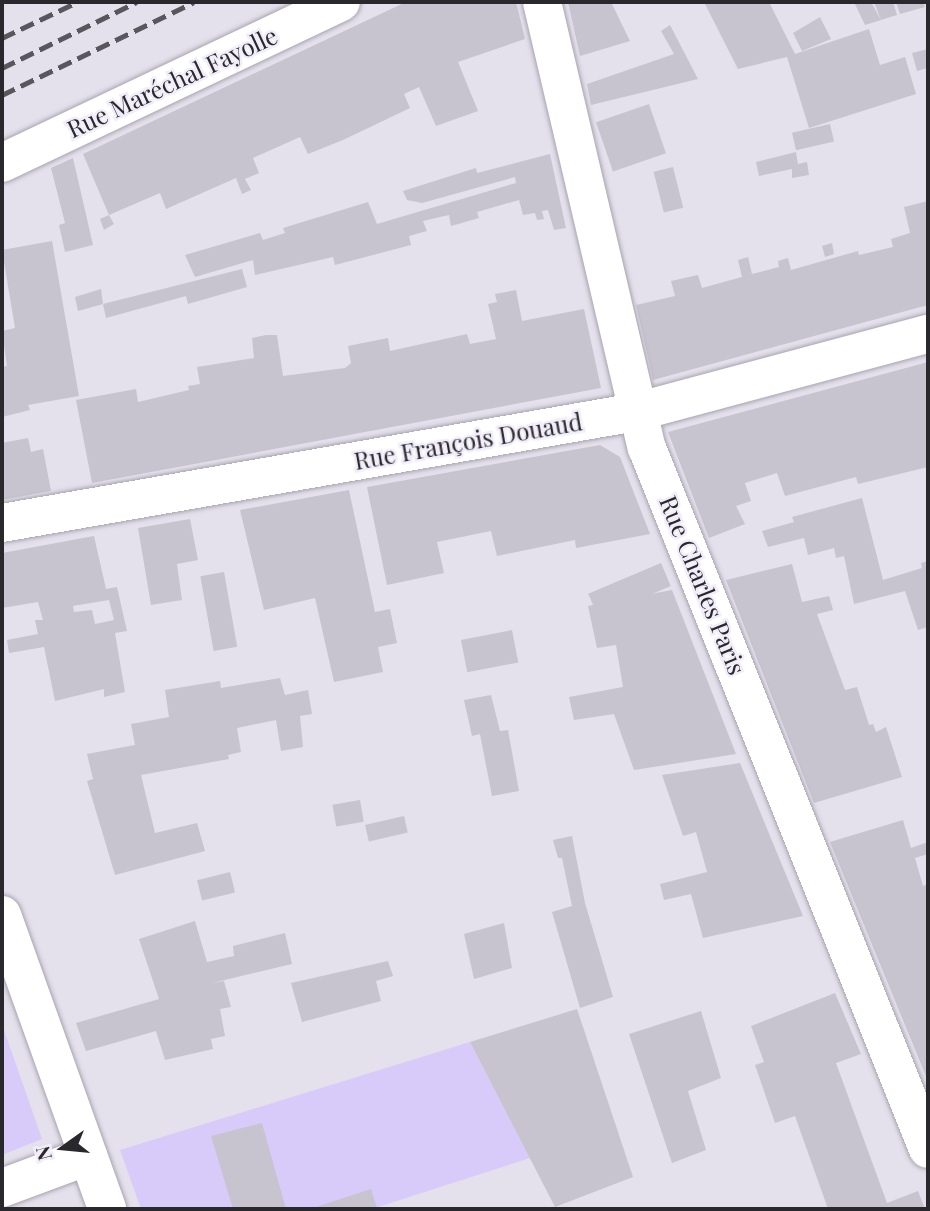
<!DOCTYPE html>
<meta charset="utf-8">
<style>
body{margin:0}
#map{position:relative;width:930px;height:1211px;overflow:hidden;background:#e4e0ec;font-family:"Playfair Display",serif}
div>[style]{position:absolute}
.green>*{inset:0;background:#d8cbfa}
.building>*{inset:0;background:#c7c4cf;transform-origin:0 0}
.roads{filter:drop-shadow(0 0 2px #a7a4af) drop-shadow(0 0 2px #a7a4af)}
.street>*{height:38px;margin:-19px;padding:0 19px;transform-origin:19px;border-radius:19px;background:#fff}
.rail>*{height:5px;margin-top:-2.5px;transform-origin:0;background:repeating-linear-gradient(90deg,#59575d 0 14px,transparent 0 21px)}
span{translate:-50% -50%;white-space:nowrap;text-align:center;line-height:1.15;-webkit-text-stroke:5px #f1eefa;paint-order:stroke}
.street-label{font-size:24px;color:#29282c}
.frame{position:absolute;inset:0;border:4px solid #29282c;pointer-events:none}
.north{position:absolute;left:28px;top:1113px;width:70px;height:70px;-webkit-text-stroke:5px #f1eefa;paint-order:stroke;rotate:255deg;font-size:19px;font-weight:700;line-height:28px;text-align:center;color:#29282c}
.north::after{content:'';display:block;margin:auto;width:24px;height:32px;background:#29282c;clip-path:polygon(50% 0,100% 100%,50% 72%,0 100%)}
</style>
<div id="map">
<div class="green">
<div style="clip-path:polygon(2px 1024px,42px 1139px,2px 1155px)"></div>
<div style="clip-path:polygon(470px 1042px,530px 1158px,372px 1209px,141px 1209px,120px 1150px)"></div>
</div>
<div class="building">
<div style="clip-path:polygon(406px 2px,516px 2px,525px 39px,458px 62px,478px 111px,436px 126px,419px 87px,404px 94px,410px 108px,343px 140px,308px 154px,300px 137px,253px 158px,259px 173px,245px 179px,251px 190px,242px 194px,236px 178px,166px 209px,160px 193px,109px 215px,83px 154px)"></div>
<div style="clip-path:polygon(568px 2px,611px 2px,630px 41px,580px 56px)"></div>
<div style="clip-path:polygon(704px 2px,769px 2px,795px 54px,869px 29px,880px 65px,905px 57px,916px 94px,809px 128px,787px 57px,738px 69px)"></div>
<div style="clip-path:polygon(854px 2px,871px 2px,881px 20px,874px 2px,893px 2px,897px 15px,865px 25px)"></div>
<div style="clip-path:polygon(896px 2px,923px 2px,925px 7px,900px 14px)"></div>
<div style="clip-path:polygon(820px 17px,831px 39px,802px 51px,793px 33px)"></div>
<div style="clip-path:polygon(670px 25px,698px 79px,591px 105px,587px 84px,674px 54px,661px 31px)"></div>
<div style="clip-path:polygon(928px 49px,928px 68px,917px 71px,912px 53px)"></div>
<div style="left:649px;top:104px;width:52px;height:56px;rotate:71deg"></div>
<div style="left:830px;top:124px;width:18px;height:39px;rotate:77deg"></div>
<div style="clip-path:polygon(796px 152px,798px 164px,807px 162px,809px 175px,792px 178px,792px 169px,759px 176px,756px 162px)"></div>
<div style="clip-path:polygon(550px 154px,566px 228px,554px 230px,548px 210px,542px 211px,544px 219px,537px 220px,535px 213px,523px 215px,519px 200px,477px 212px,479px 218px,451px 226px,449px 215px,423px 221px,427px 231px,409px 236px,411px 245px,335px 265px,333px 257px,255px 275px,253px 260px,195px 277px,185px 255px,260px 233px,263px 240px,285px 233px,283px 228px,368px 202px,377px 224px,516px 183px,515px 177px,422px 203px,407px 200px,403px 191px,476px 168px,477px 173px)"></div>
<div style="clip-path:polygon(73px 158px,93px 245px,65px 252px,59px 225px,65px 223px,51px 168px)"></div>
<div style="left:673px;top:167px;width:42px;height:20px;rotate:76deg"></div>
<div style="clip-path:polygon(928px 201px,928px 305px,653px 380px,636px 305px,675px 296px,671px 281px,698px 275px,702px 288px,742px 277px,738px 260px,748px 257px,752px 274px,779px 267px,778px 261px,788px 258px,791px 270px,858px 251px,859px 255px,893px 247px,891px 239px,910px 233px,904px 207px)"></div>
<div style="clip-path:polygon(109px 215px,114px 224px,104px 230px,100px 219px)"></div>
<div style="clip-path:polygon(52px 241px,79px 396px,28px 405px,30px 410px,2px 417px,2px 367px,7px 366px,2px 331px,15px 328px,2px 250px)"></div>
<div style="clip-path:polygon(832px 243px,834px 254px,825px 257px,822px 246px)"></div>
<div style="clip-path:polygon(242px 269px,247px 287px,188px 304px,186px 296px,106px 318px,103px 304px,78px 311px,75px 297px,101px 289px,103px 304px)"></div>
<div style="clip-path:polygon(516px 290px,522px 321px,584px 309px,601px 388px,92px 483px,76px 400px,136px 389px,138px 402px,189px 390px,188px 386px,200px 384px,197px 367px,254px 358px,252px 338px,266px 335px,277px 335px,283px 376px,345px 368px,351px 363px,348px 346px,388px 338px,390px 351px,467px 334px,470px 344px,496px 339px,488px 304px,497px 302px,495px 294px)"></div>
<div style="clip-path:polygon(928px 362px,928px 467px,858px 484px,856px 477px,785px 496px,777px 473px,745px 483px,751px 501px,736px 506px,745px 524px,709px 538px,668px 432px)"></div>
<div style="clip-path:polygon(28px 438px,31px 452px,43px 449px,51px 491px,2px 500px,2px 443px)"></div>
<div style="clip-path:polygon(600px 445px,620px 457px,650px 534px,576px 548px,575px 540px,497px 556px,491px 531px,437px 542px,444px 573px,387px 585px,367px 487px)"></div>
<div style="clip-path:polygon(349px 490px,375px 612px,390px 609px,397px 643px,378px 647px,383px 672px,334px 682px,315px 598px,264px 610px,240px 510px)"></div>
<div style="clip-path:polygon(862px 498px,883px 580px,922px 568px,921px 563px,928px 561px,928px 627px,918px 630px,905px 591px,854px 604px,844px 556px,836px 558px,834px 548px,808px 555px,804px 538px,768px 547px,762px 531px,794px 522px,792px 517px)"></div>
<div style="clip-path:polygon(190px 519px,198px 560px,177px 564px,182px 600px,151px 605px,138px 528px)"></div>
<div style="clip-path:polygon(evenodd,94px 536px,106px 589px,117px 587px,127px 631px,115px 633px,125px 692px,104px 697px,104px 689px,55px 701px,44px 647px,9px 653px,7px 640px,38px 634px,35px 620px,43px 620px,38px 602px,2px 608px,2px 553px,94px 536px,109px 600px,114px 620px,95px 624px,92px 610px,74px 612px,73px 606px,109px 600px)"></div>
<div style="left:661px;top:563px;width:25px;height:79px;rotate:67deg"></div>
<div style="clip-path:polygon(792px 564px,802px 602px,829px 596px,833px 610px,817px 614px,845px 690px,857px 687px,869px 725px,873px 724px,876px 732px,886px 727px,902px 777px,814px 803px,726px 580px)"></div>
<div style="left:224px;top:572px;width:76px;height:24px;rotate:80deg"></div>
<div style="clip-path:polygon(672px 590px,736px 754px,634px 770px,614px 714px,574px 720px,569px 697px,623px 687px,616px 645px,597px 648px,588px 606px)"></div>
<div style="left:512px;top:630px;width:33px;height:52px;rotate:79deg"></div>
<div style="clip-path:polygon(280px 678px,285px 695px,308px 690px,312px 714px,300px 716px,303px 747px,281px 751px,276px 720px,237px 728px,241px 752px,228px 755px,229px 759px,141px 775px,155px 833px,197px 823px,205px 851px,115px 875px,87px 781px,93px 779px,87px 754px,135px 745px,131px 724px,169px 717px,165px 690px,220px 681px,221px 688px)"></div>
<div style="clip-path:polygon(491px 695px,500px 731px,508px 730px,519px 791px,492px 796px,480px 734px,472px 736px,464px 700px)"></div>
<div style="clip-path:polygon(740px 763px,803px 916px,703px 938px,691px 894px,664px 900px,660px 884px,707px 872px,696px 832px,683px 836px,662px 775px)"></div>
<div style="left:360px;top:800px;width:22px;height:28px;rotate:80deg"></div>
<div style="left:404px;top:816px;width:17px;height:40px;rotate:77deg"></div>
<div style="clip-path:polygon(903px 820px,911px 848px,928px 842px,928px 854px,915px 858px,923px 886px,928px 884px,928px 1081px,830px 842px)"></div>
<div style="clip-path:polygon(572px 836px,585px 903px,613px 997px,580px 1008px,552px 912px,572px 906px,562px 858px,558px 858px,553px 840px)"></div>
<div style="left:230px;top:872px;width:21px;height:34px;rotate:76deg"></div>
<div style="clip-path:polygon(195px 921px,207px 962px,234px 956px,233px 946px,285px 933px,292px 964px,212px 983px,224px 981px,231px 1007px,220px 1009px,225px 1036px,211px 1039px,213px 1049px,165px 1060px,156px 1031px,86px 1051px,76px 1023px,159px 999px,139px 939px)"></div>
<div style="clip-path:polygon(504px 923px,512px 968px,474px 979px,464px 934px)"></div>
<div style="clip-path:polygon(388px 961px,393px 976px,376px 981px,381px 1001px,302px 1022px,291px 983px)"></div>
<div style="clip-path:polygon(835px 993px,861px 1054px,836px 1063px,887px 1203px,918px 1191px,925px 1209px,828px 1209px,795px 1116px,775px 1123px,755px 1065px,764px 1062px,751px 1026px)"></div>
<div style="clip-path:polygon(577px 1009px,633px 1177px,555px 1207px,470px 1042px)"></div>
<div style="clip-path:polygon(701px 1011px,721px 1078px,688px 1091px,706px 1150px,672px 1163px,629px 1034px)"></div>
<div style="clip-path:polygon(262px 1123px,286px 1209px,233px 1209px,211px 1136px)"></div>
<div style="clip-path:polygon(371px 1189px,377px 1208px,310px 1209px)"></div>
</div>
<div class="roads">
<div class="street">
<div style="left:542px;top:2px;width:458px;rotate:76.8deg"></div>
<div style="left:647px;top:448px;width:755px;rotate:68.16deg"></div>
<div style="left:2px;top:163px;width:375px;rotate:-25.4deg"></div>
<div style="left:2px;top:523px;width:644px;rotate:-9.93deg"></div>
<div style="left:636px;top:412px;width:302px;rotate:-15deg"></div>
<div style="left:2px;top:915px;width:312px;rotate:70.3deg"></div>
<div style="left:2px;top:1188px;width:92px;rotate:-20.4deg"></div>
</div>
</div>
<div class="rail">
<div style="left:2px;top:38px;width:83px;rotate:-25.6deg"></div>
<div style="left:2px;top:68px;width:150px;rotate:-26.1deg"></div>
<div style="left:2px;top:95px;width:213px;rotate:-25.8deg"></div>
</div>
<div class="street-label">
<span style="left:172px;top:82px;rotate:-25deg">Rue Maréchal Fayolle</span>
<span style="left:468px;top:441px;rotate:-10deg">Rue François Douaud</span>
<span style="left:703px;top:585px;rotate:68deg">Rue Charles Paris</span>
</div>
<div class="frame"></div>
<div class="north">N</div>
</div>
